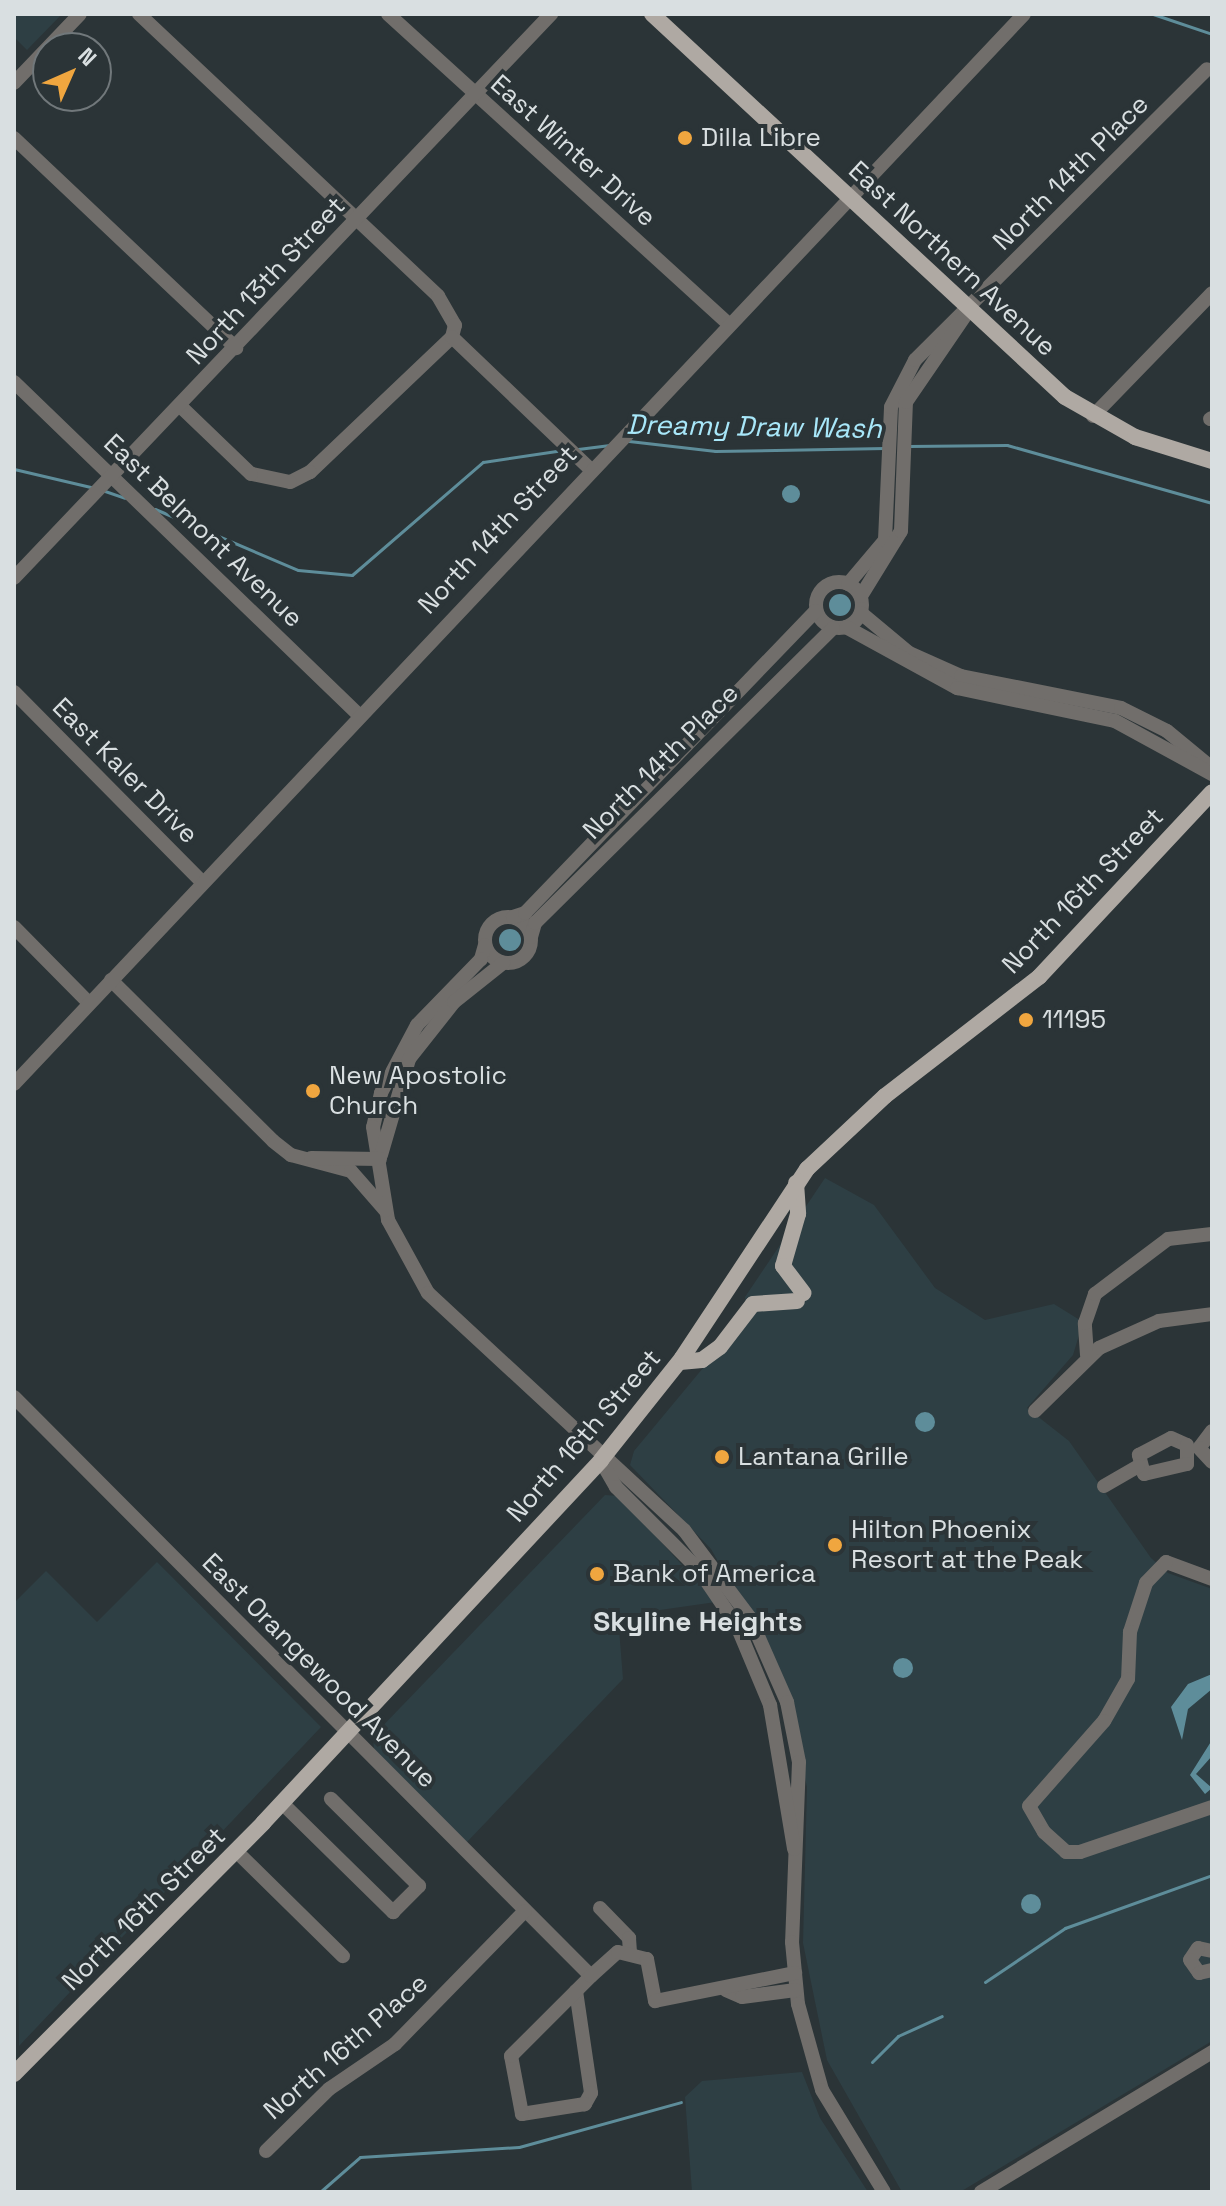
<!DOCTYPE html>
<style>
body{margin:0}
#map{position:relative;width:1226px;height:2206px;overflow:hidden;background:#2b3437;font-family:"Space Grotesk",sans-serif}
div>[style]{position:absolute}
.built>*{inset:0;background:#2e3f44}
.water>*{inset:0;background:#5e8d9a}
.round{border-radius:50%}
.stream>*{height:3px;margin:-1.5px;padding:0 1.5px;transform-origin:1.5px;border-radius:1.5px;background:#5e8d9a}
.minor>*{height:14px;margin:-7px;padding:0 7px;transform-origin:7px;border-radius:7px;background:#716e6b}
.minor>.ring{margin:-7px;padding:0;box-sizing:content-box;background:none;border:14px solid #716e6b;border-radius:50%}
.major>*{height:16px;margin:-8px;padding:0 8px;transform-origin:8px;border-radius:8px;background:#afa9a3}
.dots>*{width:22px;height:22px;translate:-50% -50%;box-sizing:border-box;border:4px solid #2b3437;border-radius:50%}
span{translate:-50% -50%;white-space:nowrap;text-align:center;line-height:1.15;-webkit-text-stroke:8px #2b3437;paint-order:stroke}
.poi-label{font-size:26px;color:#d9dfe1}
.left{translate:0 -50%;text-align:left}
.street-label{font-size:26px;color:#d9dfe1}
.water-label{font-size:28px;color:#a8e7f9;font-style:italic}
.neighbourhood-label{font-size:28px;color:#d9dfe1;font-weight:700}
.frame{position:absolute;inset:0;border:16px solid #d9dfe1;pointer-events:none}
.north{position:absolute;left:32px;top:32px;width:80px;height:80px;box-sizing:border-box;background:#2b3437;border:2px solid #71787b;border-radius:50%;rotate:45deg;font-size:22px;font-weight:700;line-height:32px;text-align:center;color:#d9dfe1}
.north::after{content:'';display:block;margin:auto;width:28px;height:36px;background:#f0a63f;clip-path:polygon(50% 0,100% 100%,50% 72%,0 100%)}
</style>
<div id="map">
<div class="built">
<div style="clip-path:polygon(14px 14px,62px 14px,27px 50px,14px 37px)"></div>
<div style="clip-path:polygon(825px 1178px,874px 1205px,935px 1288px,985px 1320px,1054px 1304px,1083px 1322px,1073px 1355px,1027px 1408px,1069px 1441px,1151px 1558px,1168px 1573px,1212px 1589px,1212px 2041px,960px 2192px,902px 2192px,827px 2060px,803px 1943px,807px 1787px,781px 1673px,711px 1549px,630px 1465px,634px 1451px,747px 1315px,745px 1297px)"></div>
<div style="clip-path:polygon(605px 1495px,619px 1496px,716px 1602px,618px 1616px,623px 1679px,467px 1842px,374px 1751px,373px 1736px)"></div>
<div style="clip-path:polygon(157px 1562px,321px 1727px,19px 2046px,14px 1603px,46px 1571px,97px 1622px)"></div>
<div style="clip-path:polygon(802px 2072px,820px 2118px,868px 2192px,692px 2192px,685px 2097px,702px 2081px)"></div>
</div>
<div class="water">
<div class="round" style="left:782px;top:485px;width:18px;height:18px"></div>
<div class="round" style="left:829px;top:594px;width:22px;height:22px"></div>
<div class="round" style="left:499px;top:929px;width:22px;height:22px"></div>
<div class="round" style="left:915px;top:1412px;width:20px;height:20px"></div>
<div class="round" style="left:893px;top:1658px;width:20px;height:20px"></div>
<div style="clip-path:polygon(1212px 1674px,1212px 1689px,1188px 1709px,1182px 1740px,1171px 1707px,1188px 1684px)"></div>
<div style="clip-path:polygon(1212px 1740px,1212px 1756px,1196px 1774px,1212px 1788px,1205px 1794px,1190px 1775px)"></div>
<div class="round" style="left:1021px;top:1894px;width:20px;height:20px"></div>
</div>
<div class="stream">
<div style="left:1153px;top:14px;width:62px;rotate:18.7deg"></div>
<div style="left:629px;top:441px;width:87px;rotate:6.6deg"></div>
<div style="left:715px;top:451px;width:170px;rotate:-1deg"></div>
<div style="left:909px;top:446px;width:98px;rotate:-0.6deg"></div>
<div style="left:1007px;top:445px;width:213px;rotate:15.8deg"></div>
<div style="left:578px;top:449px;width:32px;rotate:-7deg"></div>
<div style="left:14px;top:469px;width:83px;rotate:13.2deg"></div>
<div style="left:102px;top:490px;width:24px;rotate:19deg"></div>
<div style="left:155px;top:509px;width:155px;rotate:23.1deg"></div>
<div style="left:298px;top:570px;width:54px;rotate:5.3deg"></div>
<div style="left:352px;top:575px;width:173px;rotate:-40.8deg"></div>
<div style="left:483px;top:462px;width:81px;rotate:-8.5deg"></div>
<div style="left:985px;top:1982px;width:97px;rotate:-34deg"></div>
<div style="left:1065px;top:1928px;width:156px;rotate:-19.8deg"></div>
<div style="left:872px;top:2062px;width:37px;rotate:-45deg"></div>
<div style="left:898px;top:2036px;width:48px;rotate:-24.4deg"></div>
<div style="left:320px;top:2192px;width:53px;rotate:-41.2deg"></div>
<div style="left:360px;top:2157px;width:159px;rotate:-3.6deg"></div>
<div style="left:519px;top:2147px;width:168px;rotate:-15.5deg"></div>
</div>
<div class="minor">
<div style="left:139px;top:14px;width:411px;rotate:43.3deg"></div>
<div style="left:438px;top:296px;width:34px;rotate:60deg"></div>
<div style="left:455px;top:325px;width:12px;rotate:104deg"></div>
<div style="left:452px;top:337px;width:196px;rotate:136.4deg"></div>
<div style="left:310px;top:472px;width:22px;rotate:153deg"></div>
<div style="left:290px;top:482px;width:40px;rotate:-168deg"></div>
<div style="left:251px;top:474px;width:98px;rotate:-136.2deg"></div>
<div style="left:388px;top:14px;width:457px;rotate:42.3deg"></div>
<div style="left:14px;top:83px;width:95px;rotate:-46.3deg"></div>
<div style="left:14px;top:138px;width:306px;rotate:43.4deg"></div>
<div style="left:452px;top:337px;width:190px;rotate:43.7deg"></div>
<div style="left:14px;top:382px;width:478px;rotate:44deg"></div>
<div style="left:1093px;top:416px;width:171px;rotate:-45.9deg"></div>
<div style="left:1210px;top:419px;width:2px;rotate:-27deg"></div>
<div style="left:14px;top:578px;width:779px;rotate:-46.4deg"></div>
<div class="ring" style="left:816px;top:582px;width:32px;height:32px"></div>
<div style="left:848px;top:584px;width:57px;rotate:-49.9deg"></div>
<div style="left:885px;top:540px;width:133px;rotate:-87.4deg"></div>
<div style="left:891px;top:407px;width:53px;rotate:-62.9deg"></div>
<div style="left:915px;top:360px;width:412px;rotate:-44.9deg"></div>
<div style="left:861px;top:596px;width:76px;rotate:-58.4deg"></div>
<div style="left:901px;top:531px;width:129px;rotate:-87.8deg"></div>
<div style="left:906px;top:402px;width:112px;rotate:-55.6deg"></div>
<div style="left:861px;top:613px;width:62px;rotate:39.8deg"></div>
<div style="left:909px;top:653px;width:57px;rotate:23.9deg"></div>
<div style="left:961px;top:676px;width:163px;rotate:11.3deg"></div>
<div style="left:1121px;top:708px;width:51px;rotate:26.6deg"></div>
<div style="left:1167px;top:731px;width:58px;rotate:39.4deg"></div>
<div style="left:846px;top:627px;width:127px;rotate:28.8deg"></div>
<div style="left:957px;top:688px;width:161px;rotate:11.8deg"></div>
<div style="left:1115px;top:721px;width:111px;rotate:28.7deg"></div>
<div style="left:14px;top:692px;width:267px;rotate:45.3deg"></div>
<div class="ring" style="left:485px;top:917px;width:32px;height:32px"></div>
<div style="left:513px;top:917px;width:13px;rotate:-18deg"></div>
<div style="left:525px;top:913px;width:419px;rotate:-46.1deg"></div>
<div style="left:14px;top:927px;width:107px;rotate:45.4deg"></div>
<div style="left:531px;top:937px;width:15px;rotate:-74deg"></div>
<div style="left:535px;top:923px;width:419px;rotate:-44.7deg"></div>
<div style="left:485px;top:945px;width:15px;rotate:106deg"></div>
<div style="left:481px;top:959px;width:92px;rotate:134.1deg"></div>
<div style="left:417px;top:1025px;width:77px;rotate:117.9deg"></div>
<div style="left:381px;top:1093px;width:35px;rotate:103deg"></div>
<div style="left:373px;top:1127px;width:94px;rotate:80.8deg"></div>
<div style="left:388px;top:1220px;width:83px;rotate:61.3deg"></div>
<div style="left:428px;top:1293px;width:349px;rotate:42.8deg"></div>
<div style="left:684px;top:1530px;width:110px;rotate:53.1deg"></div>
<div style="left:750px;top:1618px;width:92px;rotate:66.2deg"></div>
<div style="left:787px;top:1702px;width:61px;rotate:78.7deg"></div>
<div style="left:799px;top:1762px;width:180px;rotate:92.2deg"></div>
<div style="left:792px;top:1942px;width:62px;rotate:84.5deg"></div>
<div style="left:798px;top:2004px;width:89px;rotate:74.4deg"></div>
<div style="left:822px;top:2090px;width:119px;rotate:58.7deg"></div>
<div style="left:111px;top:980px;width:228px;rotate:44.8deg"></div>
<div style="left:273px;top:1141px;width:23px;rotate:38deg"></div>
<div style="left:291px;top:1155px;width:62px;rotate:14.9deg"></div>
<div style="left:351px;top:1171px;width:52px;rotate:48.9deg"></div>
<div style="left:14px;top:1084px;width:1471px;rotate:-46.65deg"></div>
<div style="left:381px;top:1155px;width:100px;rotate:-73.7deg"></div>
<div style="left:409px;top:1059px;width:73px;rotate:-51.7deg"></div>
<div style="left:454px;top:1002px;width:63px;rotate:-38.5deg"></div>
<div style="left:311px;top:1158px;width:69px;rotate:0.8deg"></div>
<div style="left:1087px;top:1355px;width:32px;rotate:-94deg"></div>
<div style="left:1085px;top:1323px;width:31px;rotate:-71deg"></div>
<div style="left:1095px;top:1294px;width:91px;rotate:-37deg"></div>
<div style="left:1168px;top:1239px;width:44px;rotate:-6.5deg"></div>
<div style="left:14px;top:1397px;width:817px;rotate:45.1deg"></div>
<div style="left:1035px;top:1411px;width:90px;rotate:-44.5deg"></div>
<div style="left:1099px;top:1348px;width:66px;rotate:-24.2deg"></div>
<div style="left:1159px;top:1321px;width:53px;rotate:-7.5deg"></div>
<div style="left:1212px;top:1431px;width:21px;rotate:127deg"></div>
<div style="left:1199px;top:1448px;width:19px;rotate:47deg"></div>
<div style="left:1171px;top:1438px;width:17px;rotate:24deg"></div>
<div style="left:1187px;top:1445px;width:19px;rotate:90deg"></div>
<div style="left:1187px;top:1464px;width:44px;rotate:166.9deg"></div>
<div style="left:1144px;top:1474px;width:20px;rotate:-105deg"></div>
<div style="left:1139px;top:1455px;width:36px;rotate:-28deg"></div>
<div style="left:601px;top:1461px;width:30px;rotate:60deg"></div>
<div style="left:616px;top:1487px;width:117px;rotate:45deg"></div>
<div style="left:699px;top:1570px;width:68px;rotate:55.8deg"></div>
<div style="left:737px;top:1626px;width:86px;rotate:67.3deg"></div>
<div style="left:770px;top:1705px;width:146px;rotate:80.5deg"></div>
<div style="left:1104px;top:1486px;width:39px;rotate:-30deg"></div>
<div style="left:1212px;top:1579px;width:49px;rotate:-159.7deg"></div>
<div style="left:1166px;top:1562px;width:29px;rotate:134deg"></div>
<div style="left:1146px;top:1583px;width:52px;rotate:108.1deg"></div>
<div style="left:1130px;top:1632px;width:47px;rotate:92.4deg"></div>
<div style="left:1128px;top:1679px;width:48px;rotate:119.7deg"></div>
<div style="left:1104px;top:1721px;width:113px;rotate:131.4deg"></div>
<div style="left:1029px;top:1806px;width:30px;rotate:60deg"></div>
<div style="left:1044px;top:1832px;width:30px;rotate:42deg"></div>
<div style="left:1066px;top:1852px;width:14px"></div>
<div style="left:1080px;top:1852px;width:139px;rotate:-18.8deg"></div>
<div style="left:282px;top:1803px;width:156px;rotate:44.5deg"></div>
<div style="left:393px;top:1912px;width:37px;rotate:-45deg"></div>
<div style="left:419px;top:1886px;width:124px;rotate:-135.3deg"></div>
<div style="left:236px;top:1851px;width:150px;rotate:44.5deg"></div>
<div style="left:600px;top:1908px;width:42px;rotate:46deg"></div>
<div style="left:629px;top:1938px;width:13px;rotate:86deg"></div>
<div style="left:1212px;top:1951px;width:14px;rotate:-168deg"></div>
<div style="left:1198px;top:1948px;width:14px;rotate:124deg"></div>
<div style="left:1190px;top:1960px;width:16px;rotate:55deg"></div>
<div style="left:1199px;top:1973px;width:13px;rotate:-13deg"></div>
<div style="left:726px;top:1990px;width:17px;rotate:24deg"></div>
<div style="left:742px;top:1997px;width:54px;rotate:-7.4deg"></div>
<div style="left:576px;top:1991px;width:103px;rotate:81.6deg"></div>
<div style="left:591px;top:2093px;width:13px;rotate:119deg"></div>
<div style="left:585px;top:2104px;width:64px;rotate:171deg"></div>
<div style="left:522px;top:2114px;width:59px;rotate:-100.7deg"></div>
<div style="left:511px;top:2056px;width:113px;rotate:-45deg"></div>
<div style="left:591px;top:1976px;width:36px;rotate:-42deg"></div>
<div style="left:618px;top:1952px;width:30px;rotate:14deg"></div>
<div style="left:647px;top:1959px;width:43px;rotate:79.2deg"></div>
<div style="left:655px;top:2001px;width:143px;rotate:-11.3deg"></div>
<div style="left:266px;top:2151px;width:88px;rotate:-44.5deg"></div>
<div style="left:329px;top:2089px;width:80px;rotate:-34.3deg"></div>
<div style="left:395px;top:2044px;width:186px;rotate:-45.7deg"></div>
<div style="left:981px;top:2192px;width:270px;rotate:-31.2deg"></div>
</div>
<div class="major">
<div style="left:652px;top:14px;width:563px;rotate:42.84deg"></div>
<div style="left:1065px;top:397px;width:81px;rotate:29.7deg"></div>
<div style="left:1135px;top:437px;width:81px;rotate:17.3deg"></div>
<div style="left:796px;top:1183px;width:31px;rotate:86deg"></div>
<div style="left:798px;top:1214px;width:54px;rotate:106.1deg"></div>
<div style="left:783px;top:1266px;width:34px;rotate:53deg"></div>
<div style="left:680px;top:1362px;width:22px;rotate:-5deg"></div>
<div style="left:702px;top:1360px;width:22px;rotate:-36deg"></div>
<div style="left:720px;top:1347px;width:54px;rotate:-52.5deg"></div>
<div style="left:753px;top:1304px;width:44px;rotate:-3.9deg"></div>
<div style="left:14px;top:2074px;width:354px;rotate:-45.2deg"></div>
<div style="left:263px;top:1823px;width:496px;rotate:-47deg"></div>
<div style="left:601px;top:1460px;width:130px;rotate:-51.5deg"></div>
<div style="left:682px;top:1358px;width:227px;rotate:-56.5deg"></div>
<div style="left:807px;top:1169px;width:107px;rotate:-43.1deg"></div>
<div style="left:885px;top:1096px;width:195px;rotate:-37.7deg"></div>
<div style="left:1039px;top:977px;width:253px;rotate:-46.9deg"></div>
</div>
<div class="dots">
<div style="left:685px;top:138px;background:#f0a63f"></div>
<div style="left:1026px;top:1020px;background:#f0a63f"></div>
<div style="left:313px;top:1091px;background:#f0a63f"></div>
<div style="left:722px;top:1457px;background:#f0a63f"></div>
<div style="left:835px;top:1545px;background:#f0a63f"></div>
<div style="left:597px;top:1574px;background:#f0a63f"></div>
</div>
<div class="poi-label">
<span class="left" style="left:701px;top:138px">Dilla Libre</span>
<span class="left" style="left:1042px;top:1020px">11195</span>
<span class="left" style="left:329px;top:1091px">New Apostolic<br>Church</span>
<span class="left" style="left:738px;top:1457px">Lantana Grille</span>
<span class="left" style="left:851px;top:1545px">Hilton Phoenix<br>Resort at the Peak</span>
<span class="left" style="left:613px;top:1574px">Bank of America</span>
</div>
<div class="street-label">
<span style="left:573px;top:151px;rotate:42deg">East Winter Drive</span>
<span style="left:1071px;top:173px;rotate:-45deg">North 14th Place</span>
<span style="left:952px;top:259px;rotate:43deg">East Northern Avenue</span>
<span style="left:266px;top:281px;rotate:-47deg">North 13th Street</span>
<span style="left:498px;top:530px;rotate:-47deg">North 14th Street</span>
<span style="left:203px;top:531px;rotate:44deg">East Belmont Avenue</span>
<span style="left:661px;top:762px;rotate:-45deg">North 14th Place</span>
<span style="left:125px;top:771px;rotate:45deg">East Kaler Drive</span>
<span style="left:1083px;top:891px;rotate:-46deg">North 16th Street</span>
<span style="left:584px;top:1436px;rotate:-49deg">North 16th Street</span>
<span style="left:319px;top:1671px;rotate:45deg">East Orangewood Avenue</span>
<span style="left:144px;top:1909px;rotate:-45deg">North 16th Street</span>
<span style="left:346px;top:2047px;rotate:-41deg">North 16th Place</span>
</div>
<div class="water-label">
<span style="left:754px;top:426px;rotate:1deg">Dreamy Draw Wash</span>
</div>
<div class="neighbourhood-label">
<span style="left:698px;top:1621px">Skyline Heights</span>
</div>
<div class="frame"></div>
<div class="north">N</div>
</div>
